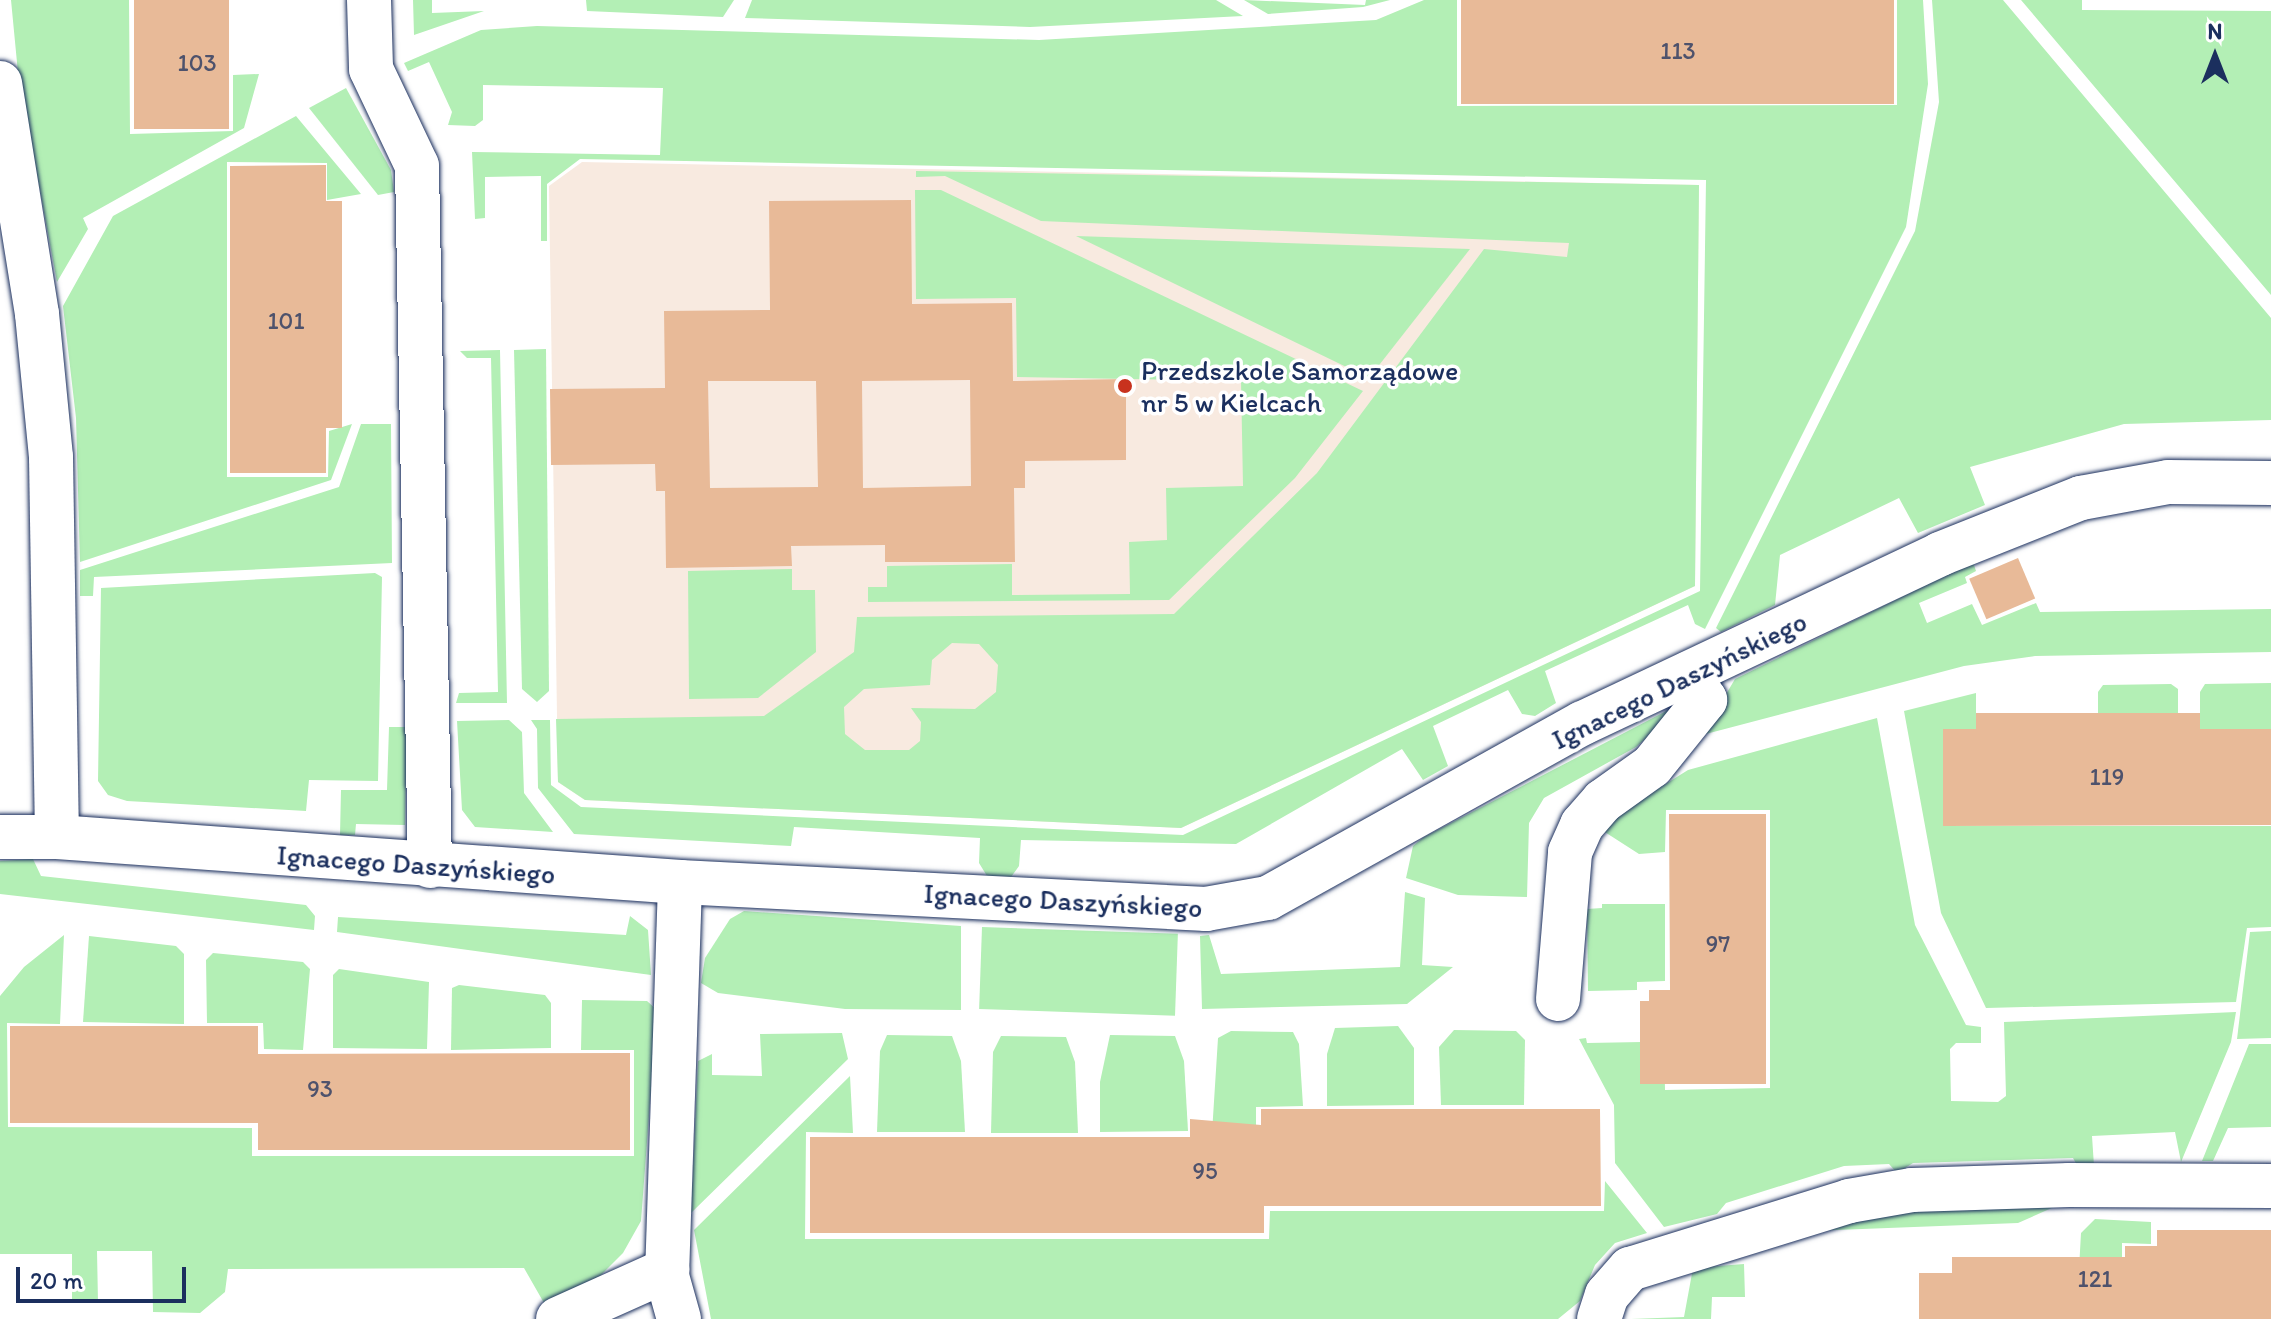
<!DOCTYPE html>
<meta charset="utf-8">
<style>
body{margin:0}
#map{position:relative;width:2271px;height:1319px;overflow:hidden;background:#fff;font-family:Itim,sans-serif}
div>[style]{position:absolute}
.built>*{inset:0;background:#f8eae0}
.green>*{inset:0;background:#b3efb5;transform-origin:0 0}
.building>*{inset:0;background:#e8ba98;transform-origin:0 0}
.roads{filter:drop-shadow(0 0 2px #1b2f5e) drop-shadow(0 0 2px #1b2f5e)}
.minor>*{height:44px;margin:-22px;padding:0 22px;transform-origin:22px;border-radius:22px;background:#fff}
.dots>*{width:22px;height:22px;translate:-50% -50%;box-sizing:border-box;border:4px solid #fff;border-radius:50%}
span{translate:-50% -50%;white-space:nowrap;text-align:center;line-height:1.15;-webkit-text-stroke:7px #fff;paint-order:stroke}
.number-label{font-size:24px;color:#4e526c}
.number-label span{-webkit-text-stroke-width:0}
.poi-label{font-size:28px;color:#1b2f5e}
.left{translate:0 -50%;text-align:left}
.street-label{font-size:28px;color:#1b2f5e}
.north{position:absolute;left:2175px;top:16px;width:80px;height:80px;-webkit-text-stroke:6px #fff;paint-order:stroke;rotate:0deg;font-size:22px;font-weight:700;line-height:32px;text-align:center;color:#1b2f5e}
.north::after{content:'';display:block;margin:auto;width:28px;height:36px;background:#1b2f5e;clip-path:polygon(50% 0,100% 100%,50% 72%,0 100%)}
.scale{position:absolute;left:16px;top:1267px;width:170px;height:36px;box-sizing:border-box;border:4px solid #1b2f5e;border-top:0;padding-left:10px;font-size:24px;line-height:28px;white-space:nowrap;color:#1b2f5e;-webkit-text-stroke:6px #fff;paint-order:stroke}
</style>
<div id="map">
<div class="built">
<div style="clip-path:polygon(582px 162px,1699px 185px,1695px 586px,1181px 828px,585px 800px,558px 782px,549px 186px)"></div>
</div>
<div class="green">
<div style="clip-path:polygon(11px 0,129px 0,130px 134px,233px 131px,233px 75px,259px 74px,244px 128px,83px 218px,88px 229px,57px 282px,18px 73px)"></div>
<div style="clip-path:polygon(413px 0,432px 0,432px 13px,484px 11px,414px 35px)"></div>
<div style="clip-path:polygon(586px 0,734px 0,723px 17px,587px 11px)"></div>
<div style="clip-path:polygon(752px 0,1216px 0,1243px 16px,1030px 27px,745px 18px)"></div>
<div style="clip-path:polygon(1244px 0,1365px 5px,1366px 0,1390px 0,1363px 7px,1268px 14px)"></div>
<div style="clip-path:polygon(1424px 0,1457px 0,1457px 106px,1897px 105px,1897px 0,1923px 0,1928px 84px,1906px 227px,1705px 629px,1695px 624px,1688px 605px,1545px 671px,1556px 703px,1535px 716px,1522px 714px,1508px 690px,1433px 726px,1448px 766px,1423px 780px,1402px 749px,1236px 844px,1021px 840px,1019px 866px,1011px 877px,987px 876px,979px 863px,980px 838px,794px 827px,791px 846px,574px 834px,538px 788px,537px 729px,531px 720px,550px 720px,551px 785px,581px 807px,1183px 835px,1700px 591px,1706px 180px,580px 159px,547px 184px,547px 241px,541px 241px,541px 176px,485px 177px,485px 218px,475px 219px,472px 152px,660px 155px,663px 88px,483px 85px,483px 120px,475px 126px,448px 125px,452px 112px,429px 62px,408px 71px,404px 63px,481px 30px,537px 26px,1039px 40px,1376px 20px)"></div>
<div style="clip-path:polygon(1932px 0,2003px 0,2271px 318px,2271px 420px,2124px 424px,1970px 467px,1985px 505px,1918px 533px,1899px 498px,1780px 555px,1775px 605px,1721px 632px,1716px 628px,1915px 231px,1939px 102px)"></div>
<div style="clip-path:polygon(2021px 0,2082px 0,2082px 10px,2271px 11px,2271px 295px)"></div>
<div style="clip-path:polygon(346px 88px,391px 170px,394px 192px,378px 195px,309px 108px)"></div>
<div style="clip-path:polygon(296px 116px,361px 194px,327px 200px,327px 163px,227px 162px,227px 477px,328px 477px,329px 431px,352px 424px,331px 480px,80px 562px,76px 418px,63px 306px,113px 216px)"></div>
<div style="clip-path:polygon(evenodd,916px 171px,1699px 185px,1695px 586px,1181px 828px,585px 800px,558px 782px,556px 719px,764px 716px,854px 652px,857px 617px,1174px 614px,1317px 473px,1484px 249px,1567px 257px,1569px 243px,1041px 221px,945px 176px,916px 177px,916px 171px,952px 643px,979px 644px,998px 665px,996px 692px,975px 709px,911px 708px,921px 722px,920px 741px,909px 750px,865px 750px,845px 734px,844px 707px,864px 689px,930px 685px,932px 660px,952px 643px)"></div>
<div style="clip-path:polygon(915px 190px,941px 190px,1363px 391px,1295px 478px,1169px 600px,868px 602px,868px 587px,887px 587px,887px 566px,1012px 564px,1012px 595px,1130px 594px,1129px 542px,1167px 540px,1166px 488px,1243px 486px,1241px 381px,1017px 377px,1016px 298px,916px 299px)"></div>
<div style="clip-path:polygon(1076px 236px,1470px 249px,1369px 378px)"></div>
<div style="clip-path:polygon(546px 349px,549px 691px,537px 702px,522px 689px,514px 350px)"></div>
<div style="clip-path:polygon(500px 350px,507px 703px,456px 703px,459px 693px,498px 692px,491px 358px,467px 358px,460px 351px)"></div>
<div style="clip-path:polygon(361px 424px,391px 424px,392px 563px,94px 577px,93px 596px,80px 596px,80px 570px,339px 487px)"></div>
<div style="clip-path:polygon(1973px 562px,1976px 571px,1965px 577px,1967px 583px,1919px 603px,1927px 623px,1972px 604px,1982px 625px,2036px 603px,2040px 612px,2271px 609px,2271px 652px,2035px 656px,1964px 666px,1702px 735px,1735px 679px)"></div>
<div style="clip-path:polygon(792px 569px,792px 590px,815px 590px,816px 652px,758px 698px,689px 699px,688px 571px)"></div>
<div style="clip-path:polygon(375px 573px,382px 577px,378px 781px,309px 780px,306px 811px,127px 801px,108px 795px,98px 781px,101px 588px)"></div>
<div style="clip-path:polygon(2271px 683px,2271px 729px,2200px 729px,2200px 692px,2205px 684px)"></div>
<div style="clip-path:polygon(2171px 684px,2178px 689px,2178px 728px,2098px 729px,2098px 692px,2103px 685px)"></div>
<div style="clip-path:polygon(1976px 693px,1976px 729px,1943px 730px,1944px 826px,2271px 826px,2271px 927px,2247px 928px,2236px 1002px,1986px 1008px,1941px 913px,1904px 711px)"></div>
<div style="clip-path:polygon(1674px 707px,1664px 723px,1636px 747px,1544px 798px,1529px 823px,1527px 897px,1458px 895px,1406px 878px,1413px 846px,1424px 837px)"></div>
<div style="clip-path:polygon(1877px 718px,1915px 925px,1966px 1025px,1981px 1027px,1981px 1043px,1956px 1043px,1950px 1049px,1951px 1101px,1998px 1102px,2006px 1096px,2004px 1022px,2236px 1012px,2231px 1042px,2181px 1162px,2175px 1132px,2092px 1136px,2094px 1166px,2078px 1167px,2073px 1158px,1913px 1163px,1897px 1173px,1889px 1164px,1844px 1166px,1726px 1203px,1717px 1214px,1664px 1227px,1615px 1163px,1614px 1105px,1579px 1039px,1586px 1038px,1587px 1043px,1642px 1042px,1664px 1037px,1665px 1090px,1770px 1088px,1770px 810px,1666px 810px,1665px 852px,1639px 854px,1597px 827px,1688px 770px)"></div>
<div style="clip-path:polygon(509px 720px,522px 732px,524px 793px,553px 832px,475px 827px,462px 810px,457px 721px)"></div>
<div style="clip-path:polygon(389px 727px,407px 727px,405px 825px,356px 824px,355px 835px,340px 835px,341px 790px,387px 790px)"></div>
<div style="clip-path:polygon(33px 859px,41px 876px,306px 905px,315px 916px,314px 930px,0 894px,0 861px)"></div>
<div style="clip-path:polygon(1405px 892px,1425px 898px,1422px 965px,1453px 967px,1407px 1004px,1202px 1009px,1200px 936px,1209px 935px,1221px 974px,1400px 967px)"></div>
<div style="clip-path:polygon(1602px 904px,1665px 904px,1665px 981px,1637px 982px,1637px 990px,1588px 991px,1587px 909px,1602px 908px)"></div>
<div style="clip-path:polygon(744px 911px,961px 926px,961px 1010px,845px 1009px,718px 993px,701px 983px,705px 958px,730px 919px)"></div>
<div style="clip-path:polygon(630px 916px,648px 930px,651px 975px,337px 932px,338px 917px,626px 935px)"></div>
<div style="left:982px;top:927px;width:196px;height:82px;rotate:2deg"></div>
<div style="clip-path:polygon(2271px 931px,2271px 1038px,2237px 1039px,2250px 932px)"></div>
<div style="clip-path:polygon(64px 935px,60px 1024px,7px 1023px,8px 1127px,252px 1128px,252px 1156px,634px 1156px,634px 1050px,581px 1050px,582px 1000px,647px 1001px,657px 1010px,641px 1221px,623px 1253px,597px 1279px,544px 1303px,524px 1268px,228px 1269px,225px 1292px,200px 1313px,153px 1312px,152px 1251px,97px 1251px,98px 1302px,72px 1302px,72px 1254px,0 1254px,0 996px,24px 967px)"></div>
<div style="clip-path:polygon(89px 936px,176px 946px,184px 954px,184px 1024px,83px 1022px)"></div>
<div style="clip-path:polygon(213px 953px,303px 962px,310px 969px,303px 1050px,264px 1049px,263px 1023px,207px 1023px,206px 960px)"></div>
<div style="clip-path:polygon(339px 969px,429px 982px,427px 1049px,333px 1048px,333px 975px)"></div>
<div style="clip-path:polygon(459px 985px,545px 995px,551px 1003px,551px 1048px,451px 1050px,452px 988px)"></div>
<div style="clip-path:polygon(1398px 1026px,1414px 1048px,1414px 1105px,1327px 1106px,1327px 1054px,1335px 1028px)"></div>
<div style="clip-path:polygon(1454px 1030px,1516px 1031px,1525px 1040px,1524px 1105px,1441px 1105px,1439px 1047px)"></div>
<div style="clip-path:polygon(1231px 1031px,1293px 1032px,1299px 1044px,1303px 1106px,1256px 1107px,1256px 1132px,1212px 1133px,1218px 1038px)"></div>
<div style="clip-path:polygon(842px 1033px,848px 1059px,691px 1213px,698px 1061px,712px 1054px,712px 1075px,762px 1076px,760px 1034px)"></div>
<div style="clip-path:polygon(887px 1035px,952px 1036px,961px 1061px,965px 1132px,877px 1132px,880px 1051px)"></div>
<div style="clip-path:polygon(1110px 1035px,1175px 1036px,1184px 1061px,1188px 1131px,1100px 1132px,1100px 1082px)"></div>
<div style="clip-path:polygon(1001px 1036px,1066px 1037px,1075px 1062px,1078px 1133px,991px 1133px,993px 1052px)"></div>
<div style="clip-path:polygon(2249px 1044px,2271px 1044px,2271px 1127px,2228px 1128px,2213px 1161px,2202px 1161px)"></div>
<div style="clip-path:polygon(850px 1076px,853px 1133px,806px 1132px,805px 1239px,1269px 1239px,1270px 1211px,1604px 1211px,1605px 1181px,1647px 1233px,1615px 1243px,1595px 1265px,1580px 1301px,1558px 1319px,711px 1319px,694px 1230px)"></div>
<div style="clip-path:polygon(2054px 1207px,2018px 1223px,1810px 1231px,1853px 1213px)"></div>
<div style="clip-path:polygon(2095px 1219px,2151px 1222px,2151px 1244px,2122px 1243px,2122px 1269px,2079px 1269px,2081px 1233px)"></div>
<div style="clip-path:polygon(1744px 1264px,1745px 1297px,1712px 1297px,1711px 1319px,1631px 1319px,1684px 1317px,1693px 1268px)"></div>
</div>
<div class="building">
<div style="left:134px;top:0;width:95px;height:129px"></div>
<div style="left:1461px;top:0;width:433px;height:104px"></div>
<div style="clip-path:polygon(326px 165px,326px 201px,342px 201px,342px 428px,326px 428px,326px 473px,230px 473px,230px 166px)"></div>
<div style="clip-path:polygon(evenodd,911px 200px,912px 304px,1012px 303px,1013px 381px,1126px 379px,1126px 460px,1025px 461px,1025px 488px,1014px 488px,1015px 562px,885px 562px,885px 545px,791px 546px,792px 566px,666px 568px,665px 491px,656px 491px,655px 464px,551px 465px,550px 389px,665px 388px,664px 311px,770px 310px,769px 201px,911px 200px,970px 380px,971px 486px,863px 488px,862px 381px,970px 380px,911px 200px,708px 381px,816px 381px,818px 487px,710px 488px,708px 381px)"></div>
<div style="left:2018px;top:558px;width:44px;height:53px;rotate:67deg"></div>
<div style="clip-path:polygon(1976px 713px,2200px 713px,2200px 729px,2271px 729px,2271px 825px,1943px 826px,1943px 729px,1976px 729px)"></div>
<div style="clip-path:polygon(1669px 814px,1766px 814px,1766px 1084px,1640px 1084px,1640px 1001px,1649px 1001px,1649px 990px,1670px 990px)"></div>
<div style="clip-path:polygon(10px 1026px,258px 1026px,258px 1054px,630px 1053px,630px 1150px,258px 1150px,258px 1123px,10px 1123px)"></div>
<div style="clip-path:polygon(1261px 1109px,1600px 1109px,1601px 1206px,1264px 1206px,1264px 1233px,810px 1233px,810px 1137px,1190px 1137px,1190px 1119px,1261px 1125px)"></div>
<div style="clip-path:polygon(2157px 1230px,2271px 1230px,2271px 1319px,1919px 1319px,1919px 1273px,1952px 1273px,1952px 1257px,2125px 1257px,2125px 1246px,2157px 1246px)"></div>
</div>
<div class="roads">
<div class="minor">
<div style="left:369px;top:0;width:69px;rotate:88.3deg"></div>
<div style="left:371px;top:69px;width:107px;rotate:64.6deg"></div>
<div style="left:417px;top:166px;width:700px;rotate:88.94deg"></div>
<div style="left:0;top:83px;width:234px;rotate:80.9deg"></div>
<div style="left:37px;top:314px;width:144px;rotate:84.4deg"></div>
<div style="left:51px;top:457px;width:380px;rotate:89.1deg"></div>
<div style="left:0;top:837px;width:57px"></div>
<div style="left:57px;top:837px;width:625px;rotate:4.13deg"></div>
<div style="left:680px;top:882px;width:527px;rotate:2.94deg"></div>
<div style="left:1206px;top:909px;width:63px;rotate:-10.1deg"></div>
<div style="left:1268px;top:898px;width:360px;rotate:-29.1deg"></div>
<div style="left:1583px;top:723px;width:395px;rotate:-25.3deg"></div>
<div style="left:1940px;top:554px;width:152px;rotate:-21.7deg"></div>
<div style="left:2081px;top:498px;width:88px;rotate:-10.4deg"></div>
<div style="left:2168px;top:482px;width:103px;rotate:0.6deg"></div>
<div style="left:1558px;top:999px;width:147px;rotate:-85.3deg"></div>
<div style="left:1570px;top:852px;width:30px;rotate:-66deg"></div>
<div style="left:1582px;top:825px;width:32px;rotate:-49deg"></div>
<div style="left:1603px;top:801px;width:60px;rotate:-35.5deg"></div>
<div style="left:1652px;top:766px;width:85px;rotate:-51.2deg"></div>
<div style="left:1705px;top:700px;width:31px;rotate:-122deg"></div>
<div style="left:558px;top:1319px;width:120px;rotate:-24.2deg"></div>
<div style="left:679px;top:1319px;width:45px;rotate:-105.6deg"></div>
<div style="left:667px;top:1276px;width:394px;rotate:-88.1deg"></div>
<div style="left:1599px;top:1319px;width:25px;rotate:-72deg"></div>
<div style="left:1607px;top:1295px;width:35px;rotate:-49deg"></div>
<div style="left:1630px;top:1269px;width:229px;rotate:-17.2deg"></div>
<div style="left:1849px;top:1201px;width:64px;rotate:-9.9deg"></div>
<div style="left:1912px;top:1190px;width:157px;rotate:-1.8deg"></div>
<div style="left:2069px;top:1185px;width:202px;rotate:0.3deg"></div>
</div>
</div>
<div class="dots">
<div style="left:1125px;top:386px;background:#c8321e"></div>
</div>
<div class="number-label">
<span style="left:1678px;top:51px">113</span>
<span style="left:197px;top:63px">103</span>
<span style="left:286px;top:321px">101</span>
<span style="left:2107px;top:777px">119</span>
<span style="left:1718px;top:944px">97</span>
<span style="left:320px;top:1089px">93</span>
<span style="left:1205px;top:1171px">95</span>
<span style="left:2095px;top:1279px">121</span>
</div>
<div class="poi-label">
<span class="left" style="left:1141px;top:386px">Przedszkole Samorządowe<br>nr 5 w Kielcach</span>
</div>
<div class="street-label">
<span style="left:1679px;top:680px;rotate:-26deg">Ignacego Daszyńskiego</span>
<span style="left:416px;top:864px;rotate:4deg">Ignacego Daszyńskiego</span>
<span style="left:1063px;top:900px;rotate:3deg">Ignacego Daszyńskiego</span>
</div>
<div class="north">N</div>
<div class="scale">20 m</div>
</div>
